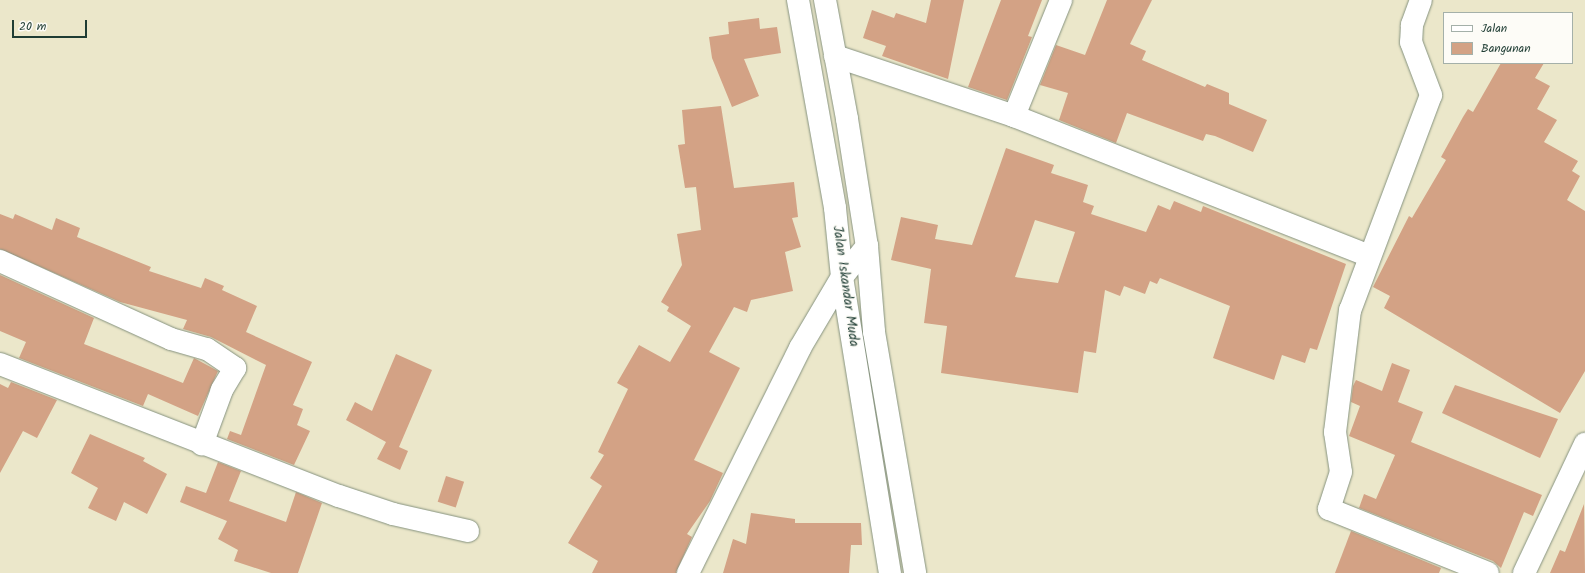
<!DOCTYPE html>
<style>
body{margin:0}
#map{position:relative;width:1585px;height:573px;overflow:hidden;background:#ebe7ca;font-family:Kalam,sans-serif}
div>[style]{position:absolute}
.building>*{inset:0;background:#d3a285;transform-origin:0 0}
.roads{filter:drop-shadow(0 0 1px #85927f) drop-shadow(0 0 1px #85927f)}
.street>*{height:22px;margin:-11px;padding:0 11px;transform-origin:11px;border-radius:11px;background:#fff}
.secondary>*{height:22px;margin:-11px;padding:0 11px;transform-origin:11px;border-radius:11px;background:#fff}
.highway>*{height:22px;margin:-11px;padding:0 11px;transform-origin:11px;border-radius:11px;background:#fff}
span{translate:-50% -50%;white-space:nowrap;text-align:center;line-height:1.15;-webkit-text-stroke:3px #fdfcf7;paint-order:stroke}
.street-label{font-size:14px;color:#1f3d34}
.legend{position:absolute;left:1443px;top:12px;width:130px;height:52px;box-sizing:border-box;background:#fdfcf7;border:1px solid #a4b0a9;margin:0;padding:5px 7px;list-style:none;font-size:12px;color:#1f3d34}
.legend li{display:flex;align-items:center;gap:8px;height:20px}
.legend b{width:20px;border:1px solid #a4b0a9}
.scale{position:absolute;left:12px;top:20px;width:75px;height:18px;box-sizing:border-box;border:2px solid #1f3d34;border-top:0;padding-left:5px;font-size:12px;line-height:14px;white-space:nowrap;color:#1f3d34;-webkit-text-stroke:3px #fdfcf7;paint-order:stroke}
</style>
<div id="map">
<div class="building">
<div style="clip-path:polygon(931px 0,964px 0,948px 79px,882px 56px,886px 46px,863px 38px,872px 10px,894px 18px,896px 13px,926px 23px)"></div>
<div style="clip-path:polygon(1001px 0,1042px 0,1028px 36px,1032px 37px,1007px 100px,968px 87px)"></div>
<div style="clip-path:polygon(1107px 0,1152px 0,1130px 44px,1146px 51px,1142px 60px,1205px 87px,1207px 84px,1229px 93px,1229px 104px,1267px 120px,1253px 152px,1215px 136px,1206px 134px,1203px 141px,1127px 113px,1116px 143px,1059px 120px,1068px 93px,1040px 85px,1056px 45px,1085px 55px)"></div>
<div style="clip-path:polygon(759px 18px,760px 29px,777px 27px,781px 53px,744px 59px,759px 96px,732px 107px,712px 58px,709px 37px,729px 34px,728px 22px)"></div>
<div style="clip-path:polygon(1501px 63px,1544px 63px,1535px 78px,1550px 86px,1537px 109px,1557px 120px,1544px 142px,1578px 161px,1572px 171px,1580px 176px,1567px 200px,1585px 211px,1585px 371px,1560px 413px,1384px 308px,1390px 296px,1373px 287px,1409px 216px,1412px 218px,1446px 160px,1441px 157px,1463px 117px,1468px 109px,1473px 112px)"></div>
<div style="clip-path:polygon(721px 106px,734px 188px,794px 182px,798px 217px,792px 218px,801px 247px,785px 252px,793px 291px,751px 300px,747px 312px,734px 307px,709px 352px,740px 368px,694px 460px,723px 473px,710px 501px,687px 534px,692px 537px,676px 573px,592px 573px,598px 561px,568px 543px,602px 486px,590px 478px,604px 455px,598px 452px,628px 389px,617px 383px,639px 345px,670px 362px,691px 326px,667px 311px,669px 307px,661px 302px,682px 265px,677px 234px,701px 230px,696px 187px,685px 188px,678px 145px,685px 144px,682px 110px)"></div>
<div style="clip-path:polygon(evenodd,1006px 148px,1054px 165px,1051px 173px,1088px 185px,1083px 202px,1094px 206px,1091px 214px,1146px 232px,1158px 205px,1170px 210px,1174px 201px,1201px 212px,1203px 206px,1346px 264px,1317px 350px,1310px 348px,1305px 363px,1282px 355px,1274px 380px,1213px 358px,1230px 306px,1160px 278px,1157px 284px,1150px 281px,1145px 294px,1124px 286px,1120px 296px,1105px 290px,1096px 353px,1084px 351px,1078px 393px,941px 373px,947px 326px,924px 323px,931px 269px,891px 260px,901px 217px,938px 225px,935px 239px,972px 245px,1006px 148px,1035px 220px,1075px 232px,1058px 283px,1015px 277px,1035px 220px)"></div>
<div style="clip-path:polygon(0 214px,13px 219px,15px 214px,52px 230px,56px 218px,80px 228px,77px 237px,151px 267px,149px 271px,201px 288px,205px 278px,224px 286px,222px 290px,257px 306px,246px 332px,312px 362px,293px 405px,303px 409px,297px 425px,310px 431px,294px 465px,227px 439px,230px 431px,241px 435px,266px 365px,211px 337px,183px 329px,187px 320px,120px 302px,0 249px)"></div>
<div style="clip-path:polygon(0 275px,94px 318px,84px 344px,183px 383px,194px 358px,218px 371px,198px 416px,148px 394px,143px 406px,19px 358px,26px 342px,0 331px)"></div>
<div style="clip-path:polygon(396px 354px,432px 370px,399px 447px,408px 451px,400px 470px,377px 459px,386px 442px,346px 420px,355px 402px,372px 411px)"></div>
<div style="clip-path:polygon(1392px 363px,1410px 370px,1398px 402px,1423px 412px,1411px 442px,1542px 495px,1533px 516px,1524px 512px,1501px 568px,1493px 561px,1359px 508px,1364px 494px,1376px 499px,1395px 455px,1349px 436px,1360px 406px,1351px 402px,1353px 386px,1356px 380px,1382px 391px)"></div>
<div style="clip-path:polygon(11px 382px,57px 400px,37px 438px,23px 431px,0 473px,0 384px,8px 388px)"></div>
<div style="clip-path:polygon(1455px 385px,1558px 419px,1540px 458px,1442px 413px)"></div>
<div style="clip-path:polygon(90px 434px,145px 458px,143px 461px,167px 474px,147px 514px,124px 502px,116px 521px,88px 508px,98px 488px,71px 473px)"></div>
<div style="clip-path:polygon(218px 462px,241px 471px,229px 501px,286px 522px,296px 492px,322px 503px,298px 573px,271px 573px,234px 561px,238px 550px,218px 539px,227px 521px,180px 502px,186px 486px,206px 493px)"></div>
<div style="left:446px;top:476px;width:19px;height:27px;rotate:18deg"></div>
<div style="clip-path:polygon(1584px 504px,1585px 573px,1550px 573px,1560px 550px,1565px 552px)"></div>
<div style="clip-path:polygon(751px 513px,795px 519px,795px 523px,861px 523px,862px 545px,851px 545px,849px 573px,723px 573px,733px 539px,746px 544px)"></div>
<div style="clip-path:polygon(1351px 531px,1441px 568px,1439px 573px,1335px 573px)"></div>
</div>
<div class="roads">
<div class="street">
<div style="left:1421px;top:0;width:27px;rotate:110deg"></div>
<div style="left:1412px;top:25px;width:17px;rotate:93deg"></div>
<div style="left:1411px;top:42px;width:57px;rotate:69.3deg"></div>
<div style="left:1431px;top:95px;width:230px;rotate:110.6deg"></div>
<div style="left:1350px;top:310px;width:123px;rotate:97deg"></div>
<div style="left:1335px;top:432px;width:40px;rotate:81.5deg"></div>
<div style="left:1341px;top:472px;width:39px;rotate:108deg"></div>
<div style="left:1329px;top:509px;width:171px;rotate:21.9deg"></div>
<div style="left:835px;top:56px;width:189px;rotate:18.5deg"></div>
<div style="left:1014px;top:116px;width:382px;rotate:21.5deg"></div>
<div style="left:1014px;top:116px;width:125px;rotate:-67.9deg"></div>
<div style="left:0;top:261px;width:188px;rotate:24.5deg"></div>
<div style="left:171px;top:339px;width:37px;rotate:16deg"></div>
<div style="left:207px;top:349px;width:34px;rotate:34deg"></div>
<div style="left:235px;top:368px;width:26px;rotate:121deg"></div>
<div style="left:222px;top:390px;width:58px;rotate:110.3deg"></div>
<div style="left:0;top:364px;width:364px;rotate:21.3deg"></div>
<div style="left:339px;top:496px;width:57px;rotate:18.4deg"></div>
<div style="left:393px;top:514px;width:77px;rotate:12.8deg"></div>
<div style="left:688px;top:573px;width:251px;rotate:-63.5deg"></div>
<div style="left:800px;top:348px;width:82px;rotate:-59.4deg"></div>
<div style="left:842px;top:277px;width:40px;rotate:-51deg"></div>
</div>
<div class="secondary">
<div style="left:1524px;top:573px;width:143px;rotate:-64.7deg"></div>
</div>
<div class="highway">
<div style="left:798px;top:0;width:211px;rotate:79.9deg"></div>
<div style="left:835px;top:208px;width:69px;rotate:84.2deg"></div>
<div style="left:842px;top:277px;width:300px;rotate:80.8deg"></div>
<div style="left:825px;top:0;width:121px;rotate:79.5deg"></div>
<div style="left:847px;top:119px;width:129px;rotate:81.1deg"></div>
<div style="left:867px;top:246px;width:86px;rotate:85.3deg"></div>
<div style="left:874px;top:332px;width:244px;rotate:80.3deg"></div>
</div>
</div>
<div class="street-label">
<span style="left:846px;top:286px;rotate:82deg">Jalan Iskandar Muda</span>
</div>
<ul class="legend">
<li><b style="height:5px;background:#fff"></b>Jalan</li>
<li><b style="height:11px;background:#d3a285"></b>Bangunan</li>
</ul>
<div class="scale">20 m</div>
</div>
